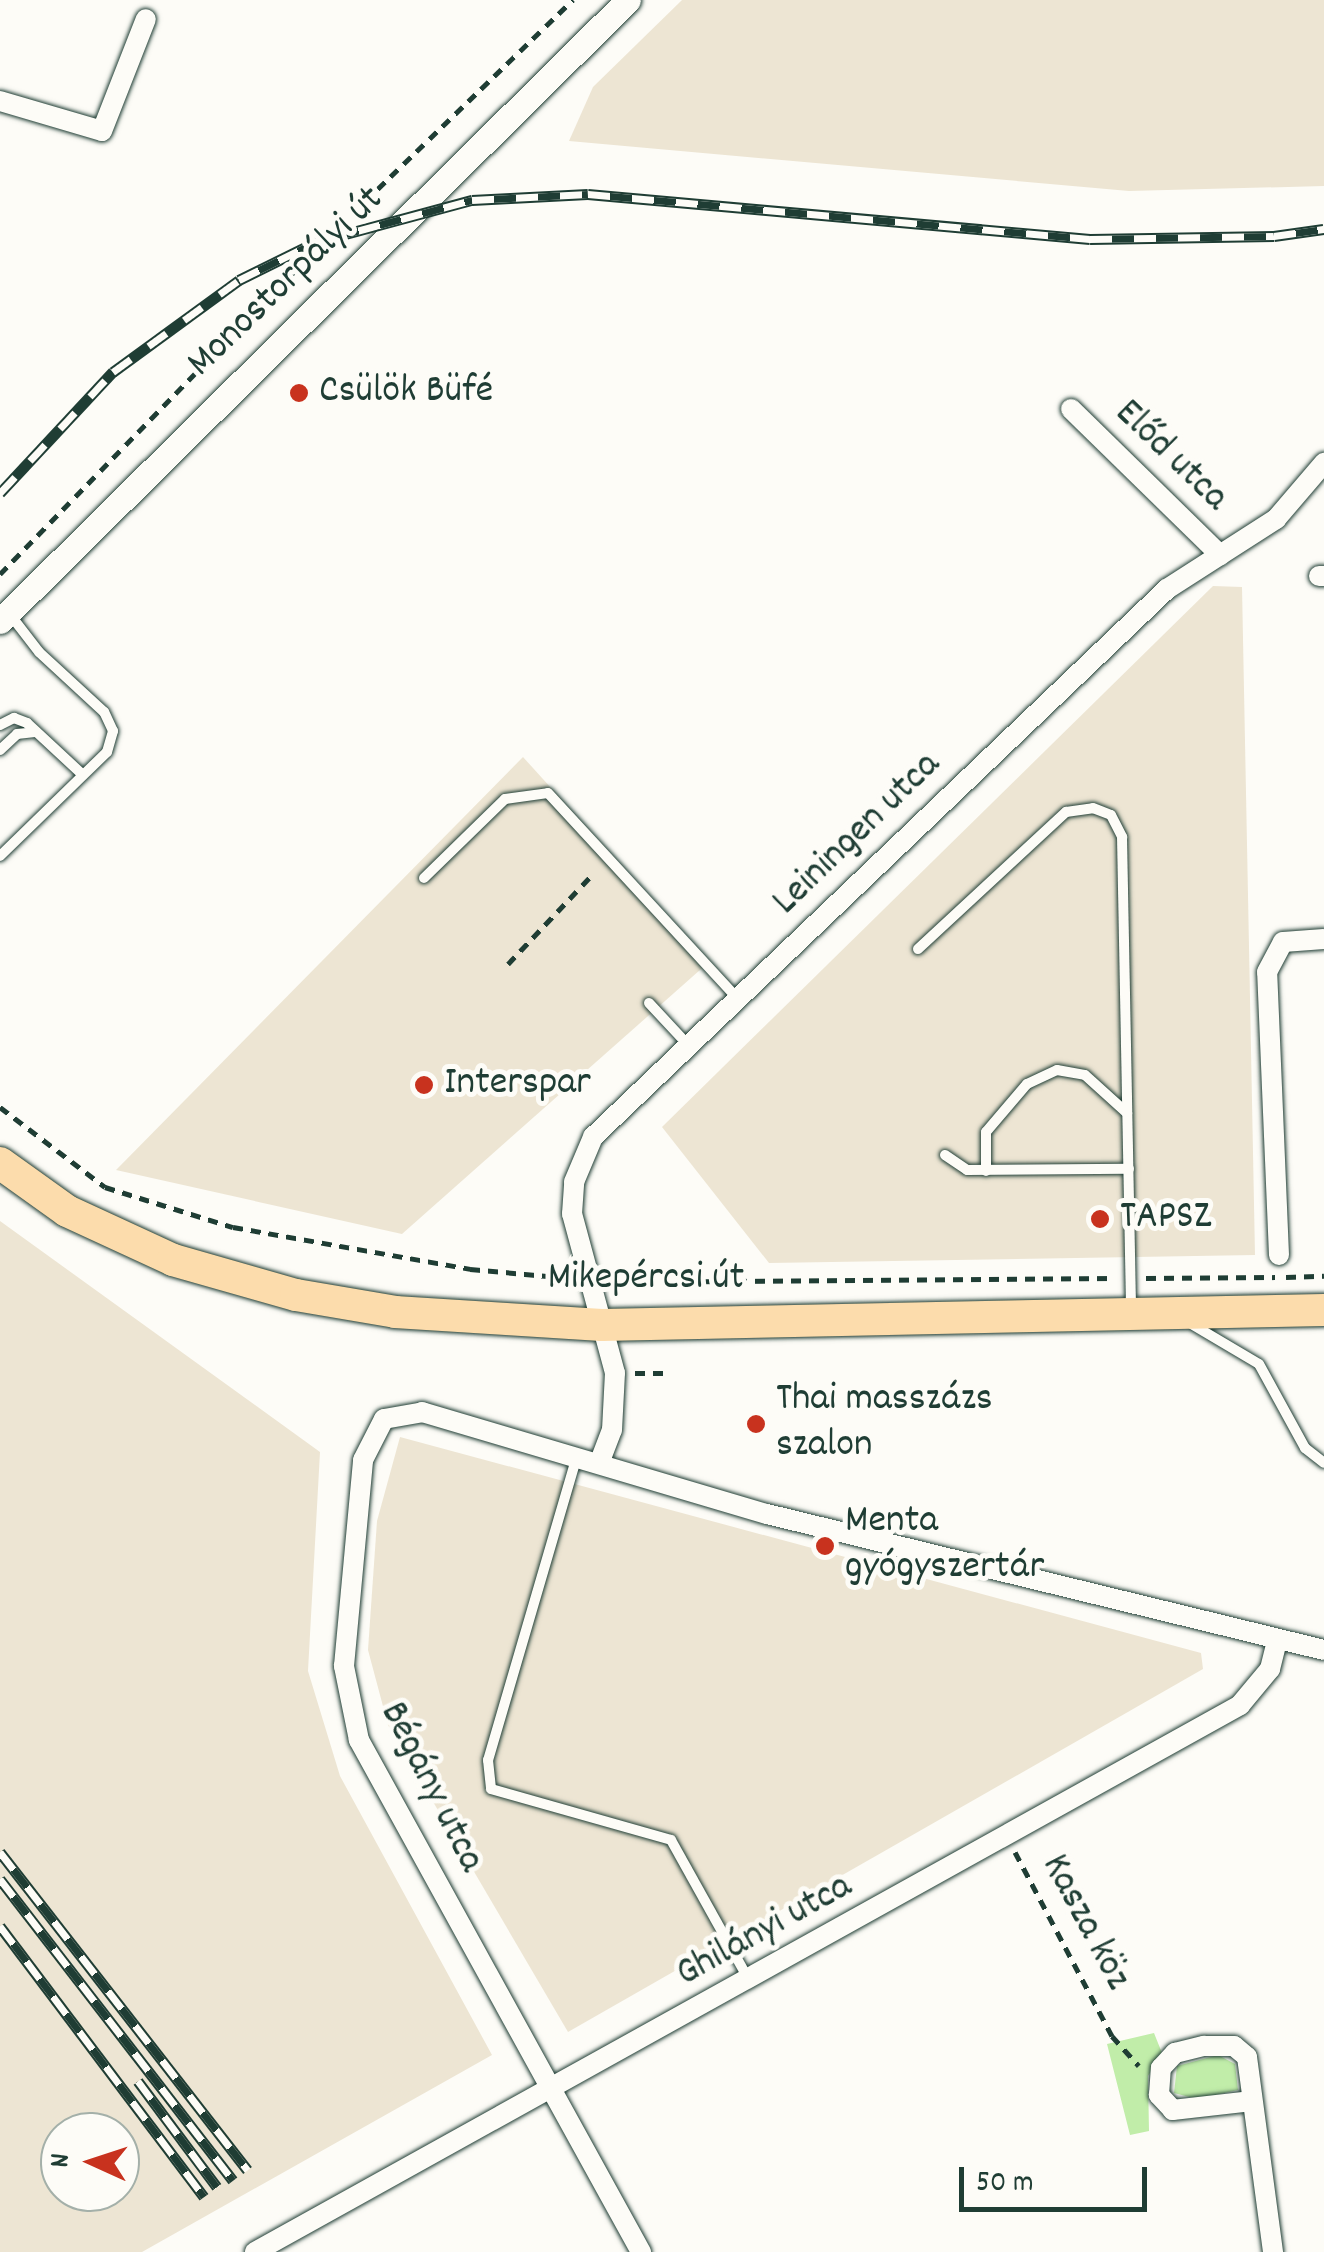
<!DOCTYPE html>
<meta charset="utf-8">
<style>
body{margin:0}
#map{position:relative;width:1324px;height:2252px;overflow:hidden;background:#fdfcf7;font-family:Dekko,sans-serif}
div>[style]{position:absolute}
.built>*{inset:0;background:#ede5d3}
.green>*{inset:0;background:#c1eda9}
.path>*{height:5px;margin-top:-2.5px;transform-origin:0;background:repeating-linear-gradient(90deg,#1f3d34 0 10px,transparent 0 18px)}
.roads{filter:drop-shadow(0 0 2px #1f3d34) drop-shadow(0 0 2px #1f3d34)}
.service>*{height:10px;margin:-5px;padding:0 5px;transform-origin:5px;border-radius:5px;background:#fdfcf7}
.minor>*{height:20px;margin:-10px;padding:0 10px;transform-origin:10px;border-radius:10px;background:#fdfcf7}
.tertiary>*{height:25px;margin:-12.5px;padding:0 12.5px;transform-origin:12.5px;border-radius:12.5px;background:#fdfcf7}
.primary>*{height:32px;margin:-16px;padding:0 16px;transform-origin:16px;border-radius:16px;background:#fcdcac}
.rail>*{height:11px;margin-top:-5.5px;transform-origin:0;background:repeating-linear-gradient(90deg,#fdfcf7 0 22px,#1f3d34 0 44px);box-sizing:border-box;border-block:2px solid #1f3d34}
.dots>*{width:28px;height:28px;translate:-50% -50%;box-sizing:border-box;border:5px solid #fdfcf7;border-radius:50%}
span{translate:-50% -50%;white-space:nowrap;text-align:center;line-height:1.15;-webkit-text-stroke:10px #fdfcf7;paint-order:stroke}
.street-label{font-size:40px;color:#1f3d34}
.poi-label{font-size:40px;color:#1f3d34}
.left{translate:0 -50%;text-align:left}
.north{position:absolute;left:40px;top:2112px;width:100px;height:100px;box-sizing:border-box;background:#fdfcf7;border:2px solid #a4b0a9;border-radius:50%;rotate:273deg;font-size:28px;font-weight:700;line-height:40px;text-align:center;color:#1f3d34}
.north::after{content:'';display:block;margin:auto;width:35px;height:45px;background:#c8321e;clip-path:polygon(50% 0,100% 100%,50% 72%,0 100%)}
.scale{position:absolute;left:959px;top:2167px;width:188px;height:45px;box-sizing:border-box;border:5px solid #1f3d34;border-top:0;padding-left:12px;font-size:30px;line-height:35px;white-space:nowrap;color:#1f3d34;-webkit-text-stroke:8px #fdfcf7;paint-order:stroke}
</style>
<div id="map">
<div class="built">
<div style="clip-path:polygon(682px 0,1324px 0,1324px 186px,1129px 191px,569px 141px,593px 87px)"></div>
<div style="clip-path:polygon(1213px 586px,1242px 587px,1255px 1255px,769px 1263px,662px 1127px)"></div>
<div style="clip-path:polygon(523px 757px,709px 962px,402px 1234px,116px 1170px)"></div>
<div style="clip-path:polygon(evenodd,0 1221px,320px 1452px,308px 1671px,340px 1776px,492px 2055px,142px 2252px,0 2252px,0 1221px,60px 2132px,120px 2132px,120px 2192px,60px 2192px,60px 2132px)"></div>
<div style="clip-path:polygon(400px 1437px,1201px 1653px,1203px 1669px,568px 2032px,388px 1725px,368px 1650px,377px 1521px)"></div>
</div>
<div class="green">
<div style="clip-path:polygon(1154px 2033px,1162px 2053px,1148px 2076px,1149px 2131px,1130px 2135px,1107px 2044px)"></div>
<div style="clip-path:polygon(1218px 2055px,1235px 2064px,1238px 2090px,1197px 2099px,1174px 2093px,1177px 2066px)"></div>
</div>
<div class="path">
<div style="left:0;top:574px;width:467px;rotate:-45.8deg"></div>
<div style="left:326px;top:239px;width:344px;rotate:-44.1deg"></div>
<div style="left:508px;top:964px;width:121px;rotate:-46.7deg"></div>
<div style="left:0;top:1107px;width:132px;rotate:37.3deg"></div>
<div style="left:105px;top:1187px;width:134px;rotate:17.4deg"></div>
<div style="left:233px;top:1227px;width:241px;rotate:10deg"></div>
<div style="left:470px;top:1269px;width:100px;rotate:5.1deg"></div>
<div style="left:1286px;top:1277px;width:38px;rotate:-2deg"></div>
<div style="left:1146px;top:1278px;width:129px;rotate:-0.4deg"></div>
<div style="left:611px;top:1282px;width:504px;rotate:-0.45deg"></div>
<div style="left:635px;top:1373px;width:32px"></div>
<div style="left:1015px;top:1852px;width:208px;rotate:62.2deg"></div>
<div style="left:1112px;top:2036px;width:40px;rotate:48deg"></div>
</div>
<div class="roads">
<div class="service">
<div style="left:0;top:725px;width:16px;rotate:-27deg"></div>
<div style="left:14px;top:718px;width:14px;rotate:21deg"></div>
<div style="left:27px;top:723px;width:76px;rotate:42.9deg"></div>
<div style="left:0;top:750px;width:23px;rotate:-43deg"></div>
<div style="left:17px;top:734px;width:18px;rotate:-6deg"></div>
<div style="left:0;top:856px;width:149px;rotate:-44.2deg"></div>
<div style="left:107px;top:752px;width:22px;rotate:-74deg"></div>
<div style="left:113px;top:731px;width:21px;rotate:-115deg"></div>
<div style="left:104px;top:712px;width:88px;rotate:-137.3deg"></div>
<div style="left:39px;top:652px;width:49px;rotate:-127.6deg"></div>
<div style="left:424px;top:878px;width:113px;rotate:-44.3deg"></div>
<div style="left:505px;top:799px;width:43px;rotate:-7.9deg"></div>
<div style="left:548px;top:793px;width:279px;rotate:47.3deg"></div>
<div style="left:918px;top:949px;width:202px;rotate:-42.8deg"></div>
<div style="left:1066px;top:812px;width:27px;rotate:-8deg"></div>
<div style="left:1093px;top:808px;width:19px;rotate:21deg"></div>
<div style="left:1111px;top:815px;width:25px;rotate:63deg"></div>
<div style="left:1122px;top:837px;width:472px;rotate:88.9deg"></div>
<div style="left:649px;top:1003px;width:59px;rotate:47.1deg"></div>
<div style="left:945px;top:1155px;width:27px;rotate:34deg"></div>
<div style="left:967px;top:1170px;width:162px;rotate:-0.4deg"></div>
<div style="left:986px;top:1171px;width:39px;rotate:-90deg"></div>
<div style="left:986px;top:1132px;width:63px;rotate:-49.5deg"></div>
<div style="left:1027px;top:1084px;width:33px;rotate:-25deg"></div>
<div style="left:1057px;top:1070px;width:28px;rotate:10deg"></div>
<div style="left:1085px;top:1075px;width:57px;rotate:42.1deg"></div>
<div style="left:1188px;top:1322px;width:82px;rotate:30.6deg"></div>
<div style="left:1259px;top:1364px;width:96px;rotate:61.3deg"></div>
<div style="left:1305px;top:1448px;width:24px;rotate:38deg"></div>
<div style="left:577px;top:1456px;width:317px;rotate:106.3deg"></div>
<div style="left:488px;top:1760px;width:29px;rotate:84deg"></div>
<div style="left:491px;top:1789px;width:187px;rotate:15.8deg"></div>
<div style="left:671px;top:1840px;width:160px;rotate:60.9deg"></div>
</div>
<div class="minor">
<div style="left:0;top:101px;width:106px;rotate:16.4deg"></div>
<div style="left:102px;top:131px;width:120px;rotate:-68.6deg"></div>
<div style="left:1071px;top:409px;width:209px;rotate:44.4deg"></div>
<div style="left:1319px;top:576px;width:5px"></div>
<div style="left:1279px;top:1255px;width:283px;rotate:-92.4deg"></div>
<div style="left:1267px;top:972px;width:34px;rotate:-62deg"></div>
<div style="left:1283px;top:942px;width:41px;rotate:-4.2deg"></div>
<div style="left:600px;top:1461px;width:33px;rotate:-69deg"></div>
<div style="left:612px;top:1430px;width:57px;rotate:-87deg"></div>
<div style="left:615px;top:1373px;width:165px;rotate:-105.1deg"></div>
<div style="left:572px;top:1214px;width:32px;rotate:-86deg"></div>
<div style="left:574px;top:1182px;width:49px;rotate:-67.1deg"></div>
<div style="left:593px;top:1137px;width:794px;rotate:-43.67deg"></div>
<div style="left:1167px;top:589px;width:130px;rotate:-32.7deg"></div>
<div style="left:1276px;top:519px;width:74px;rotate:-49.4deg"></div>
<div style="left:1252px;top:2101px;width:80px;rotate:173.5deg"></div>
<div style="left:1173px;top:2110px;width:21px;rotate:-133deg"></div>
<div style="left:1159px;top:2095px;width:27px;rotate:-86deg"></div>
<div style="left:1161px;top:2068px;width:21px;rotate:-47deg"></div>
<div style="left:1175px;top:2053px;width:30px;rotate:-14deg"></div>
<div style="left:1204px;top:2046px;width:30px"></div>
<div style="left:1234px;top:2046px;width:17px;rotate:40deg"></div>
<div style="left:1247px;top:2057px;width:197px;rotate:82.4deg"></div>
<div style="left:255px;top:2252px;width:1127px;rotate:-29.04deg"></div>
<div style="left:1240px;top:1705px;width:47px;rotate:-50.2deg"></div>
<div style="left:1270px;top:1669px;width:30px;rotate:-76deg"></div>
<div style="left:641px;top:2252px;width:585px;rotate:-118.85deg"></div>
<div style="left:359px;top:1740px;width:76px;rotate:-101.5deg"></div>
<div style="left:344px;top:1666px;width:207px;rotate:-84.7deg"></div>
<div style="left:363px;top:1460px;width:46px;rotate:-62.9deg"></div>
<div style="left:384px;top:1419px;width:39px;rotate:-10deg"></div>
<div style="left:422px;top:1412px;width:360px;rotate:16.5deg"></div>
<div style="left:767px;top:1514px;width:573px;rotate:13.72deg"></div>
</div>
<div class="tertiary">
<div style="left:0;top:621px;width:883px;rotate:-44.68deg"></div>
</div>
<div class="primary">
<div style="left:0;top:1163px;width:82px;rotate:35.6deg"></div>
<div style="left:67px;top:1211px;width:117px;rotate:24.8deg"></div>
<div style="left:173px;top:1260px;width:128px;rotate:15.9deg"></div>
<div style="left:296px;top:1295px;width:100px;rotate:9.7deg"></div>
<div style="left:395px;top:1312px;width:207px;rotate:3.6deg"></div>
<div style="left:602px;top:1325px;width:722px;rotate:-1.19deg"></div>
</div>
</div>
<div class="rail">
<div style="left:0;top:493px;width:166px;rotate:-47deg"></div>
<div style="left:113px;top:372px;width:156px;rotate:-36.1deg"></div>
<div style="left:239px;top:280px;width:86px;rotate:-26.3deg"></div>
<div style="left:316px;top:242px;width:162px;rotate:-15.1deg"></div>
<div style="left:472px;top:200px;width:116px;rotate:-3deg"></div>
<div style="left:588px;top:194px;width:504px;rotate:5.12deg"></div>
<div style="left:1090px;top:239px;width:184px;rotate:-0.9deg"></div>
<div style="left:1274px;top:236px;width:50px;rotate:-8deg"></div>
<div style="left:0;top:1852px;width:403px;rotate:52.1deg"></div>
<div style="left:0;top:1879px;width:381px;rotate:52.3deg"></div>
<div style="left:0;top:1926px;width:339px;rotate:53deg"></div>
<div style="left:138px;top:2081px;width:132px;rotate:53.3deg"></div>
</div>
<div class="dots">
<div style="left:299px;top:393px;background:#c8321e"></div>
<div style="left:424px;top:1085px;background:#c8321e"></div>
<div style="left:1100px;top:1219px;background:#c8321e"></div>
<div style="left:756px;top:1424px;background:#c8321e"></div>
<div style="left:825px;top:1546px;background:#c8321e"></div>
</div>
<div class="street-label">
<span style="left:287px;top:283px;rotate:-44deg">Monostorpályi út</span>
<span style="left:1170px;top:457px;rotate:44deg">Előd utca</span>
<span style="left:858px;top:835px;rotate:-44deg">Leiningen utca</span>
<span style="left:646px;top:1280px">Mikepércsi út</span>
<span style="left:430px;top:1788px;rotate:63deg">Bégány utca</span>
<span style="left:1084px;top:1923px;rotate:62deg">Kasza köz</span>
<span style="left:765px;top:1932px;rotate:-29deg">Ghilányi utca</span>
</div>
<div class="poi-label">
<span class="left" style="left:319px;top:393px">Csülök Büfé</span>
<span class="left" style="left:444px;top:1085px">Interspar</span>
<span class="left" style="left:1120px;top:1219px">TAPSZ</span>
<span class="left" style="left:776px;top:1424px">Thai masszázs<br>szalon</span>
<span class="left" style="left:845px;top:1546px">Menta<br>gyógyszertár</span>
</div>
<div class="north">N</div>
<div class="scale">50 m</div>
</div>
